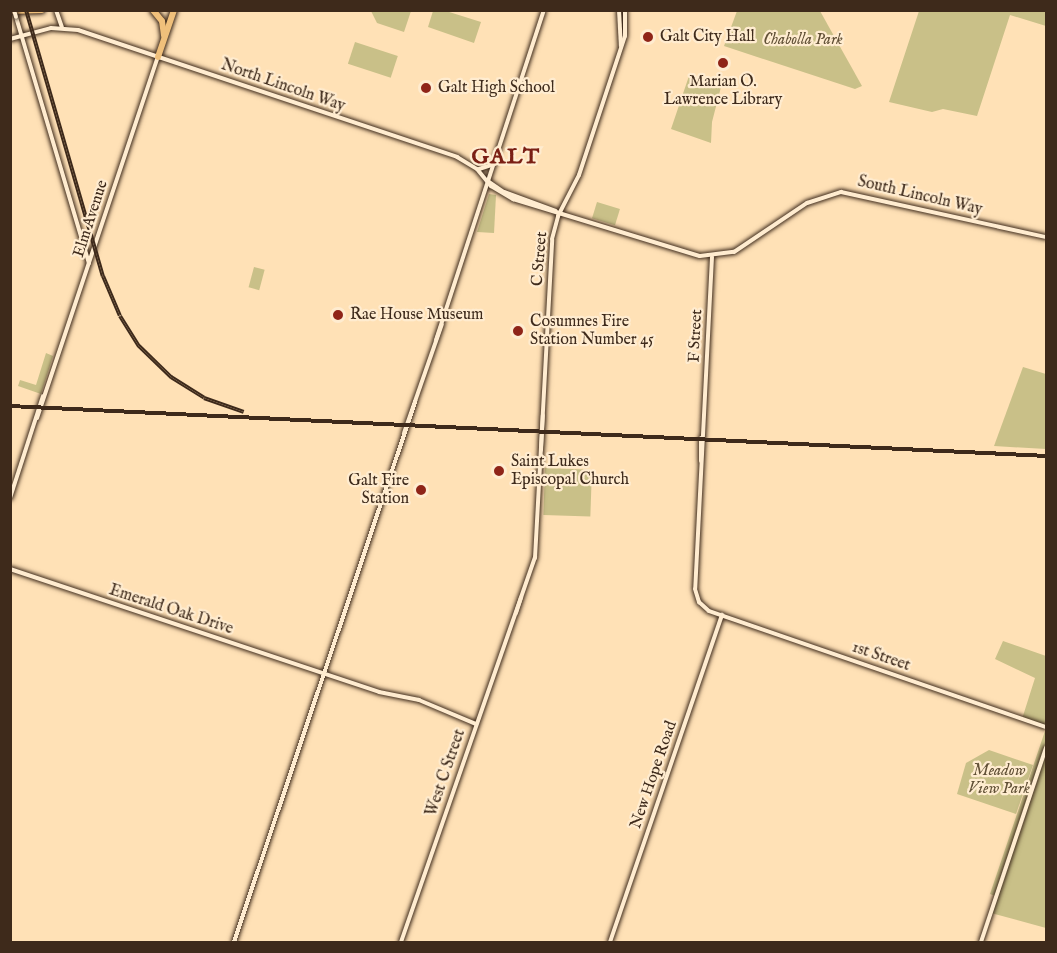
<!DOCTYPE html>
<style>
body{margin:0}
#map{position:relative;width:1057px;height:953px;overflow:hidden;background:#ffe1b6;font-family:"IM FELL English",serif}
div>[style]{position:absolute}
.green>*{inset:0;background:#c9c088;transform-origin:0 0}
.roads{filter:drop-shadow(0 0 2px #3e2a1b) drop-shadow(0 0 2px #3e2a1b)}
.secondary>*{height:4px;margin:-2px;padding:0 2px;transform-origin:2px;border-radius:2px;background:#ffecd0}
.highway>*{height:6px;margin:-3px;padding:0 3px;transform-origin:3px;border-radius:3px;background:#f0c07b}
.rail>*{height:4px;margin-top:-2px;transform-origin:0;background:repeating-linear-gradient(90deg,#ffecd0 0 4.5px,#3e2a1b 0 9px);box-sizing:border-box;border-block:2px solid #3e2a1b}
.bridges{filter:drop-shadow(0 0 2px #3e2a1b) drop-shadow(0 0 2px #3e2a1b)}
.secondary-bridge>*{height:4px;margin:-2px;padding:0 2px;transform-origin:2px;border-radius:2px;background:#ffecd0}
.dots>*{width:16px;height:16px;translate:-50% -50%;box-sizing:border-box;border:3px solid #ffecd0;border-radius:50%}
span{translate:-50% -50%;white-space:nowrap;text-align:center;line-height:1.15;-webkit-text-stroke:4.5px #ffecd0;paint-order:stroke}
.poi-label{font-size:16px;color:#3e2a1b}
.left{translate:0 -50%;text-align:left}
.right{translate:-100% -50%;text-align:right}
.park-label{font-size:16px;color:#615036;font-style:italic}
.street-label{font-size:16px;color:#3e2a1b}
.district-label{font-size:22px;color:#7a1f14;font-weight:700;letter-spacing:1.5px}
.frame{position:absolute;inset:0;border:12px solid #3e2a1b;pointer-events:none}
</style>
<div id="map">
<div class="green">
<div style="clip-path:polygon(371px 11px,411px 11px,404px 32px,377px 23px)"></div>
<div style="clip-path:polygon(433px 11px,446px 11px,481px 22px,474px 43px,428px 27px)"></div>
<div style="clip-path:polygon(737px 11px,820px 11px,862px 86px,855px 89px,724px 46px)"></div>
<div style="clip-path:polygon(919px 11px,1046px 11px,1046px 26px,1010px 15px,977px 116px,943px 109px,932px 112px,889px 102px)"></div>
<div style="left:355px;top:42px;width:45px;height:23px;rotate:18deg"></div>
<div style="clip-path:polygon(689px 76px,721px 87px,712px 122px,711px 143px,671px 129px)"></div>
<div style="clip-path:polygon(489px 194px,496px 195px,494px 233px,477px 232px)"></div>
<div style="left:597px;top:202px;width:24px;height:17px;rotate:17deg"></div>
<div style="left:254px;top:267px;width:11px;height:21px;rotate:15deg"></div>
<div style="clip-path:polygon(46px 353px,53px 356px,41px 394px,18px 386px,20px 380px,36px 385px)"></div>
<div style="clip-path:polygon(1023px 367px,1046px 374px,1046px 449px,994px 446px)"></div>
<div style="left:545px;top:468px;width:47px;height:47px;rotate:2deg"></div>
<div style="clip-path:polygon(1003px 641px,1046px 656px,1046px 928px,991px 913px,998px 897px,990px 894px,1046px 728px,1022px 719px,1035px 678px,995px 659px)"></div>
<div style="clip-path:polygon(989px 750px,1033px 765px,1016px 814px,957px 794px,966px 763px)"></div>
</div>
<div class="roads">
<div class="secondary">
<div style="left:56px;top:10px;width:18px;rotate:71deg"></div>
<div style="left:619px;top:10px;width:36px;rotate:87deg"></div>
<div style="left:16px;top:17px;width:257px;rotate:73.5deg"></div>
<div style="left:10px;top:39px;width:42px;rotate:-15deg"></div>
<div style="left:51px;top:28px;width:27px;rotate:4deg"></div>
<div style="left:78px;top:30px;width:400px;rotate:18.5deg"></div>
<div style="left:457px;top:157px;width:23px;rotate:31deg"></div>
<div style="left:477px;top:169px;width:22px;rotate:51deg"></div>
<div style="left:491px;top:186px;width:26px;rotate:31deg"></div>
<div style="left:513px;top:199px;width:195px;rotate:17deg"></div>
<div style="left:700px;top:256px;width:34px;rotate:-7deg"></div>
<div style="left:734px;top:252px;width:88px;rotate:-33.9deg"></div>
<div style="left:807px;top:203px;width:36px;rotate:-18deg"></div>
<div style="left:841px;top:192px;width:210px;rotate:12.4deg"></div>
<div style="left:479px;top:169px;width:16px;rotate:-18deg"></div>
<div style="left:489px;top:182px;width:18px;rotate:34deg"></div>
<div style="left:504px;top:192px;width:55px;rotate:20.1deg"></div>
<div style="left:712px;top:257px;width:332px;rotate:92.9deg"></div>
<div style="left:695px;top:589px;width:14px;rotate:73deg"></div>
<div style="left:699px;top:602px;width:13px;rotate:42deg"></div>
<div style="left:709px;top:611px;width:356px;rotate:19deg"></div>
<div style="left:436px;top:340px;width:347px;rotate:-71.9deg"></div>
<div style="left:37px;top:418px;width:381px;rotate:-71.5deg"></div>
<div style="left:404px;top:433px;width:115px;rotate:-70.8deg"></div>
<div style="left:541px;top:450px;width:35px;rotate:-87deg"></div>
<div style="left:701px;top:461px;width:23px;rotate:-90deg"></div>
<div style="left:10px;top:498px;width:107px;rotate:-72.1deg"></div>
<div style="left:10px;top:569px;width:389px;rotate:18.4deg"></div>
<div style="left:379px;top:692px;width:41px;rotate:11.3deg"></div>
<div style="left:419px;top:700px;width:62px;rotate:22.8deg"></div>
<div style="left:516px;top:613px;width:16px;rotate:-72deg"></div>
<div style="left:234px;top:942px;width:570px;rotate:-71.47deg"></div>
<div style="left:401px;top:942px;width:407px;rotate:-70.8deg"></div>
<div style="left:535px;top:558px;width:319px;rotate:-86.9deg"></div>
<div style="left:552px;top:239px;width:24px;rotate:-75deg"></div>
<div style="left:558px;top:216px;width:46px;rotate:-62.9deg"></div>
<div style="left:579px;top:175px;width:146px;rotate:-71.7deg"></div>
<div style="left:625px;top:36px;width:26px;rotate:-90deg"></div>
<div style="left:610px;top:942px;width:346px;rotate:-71.1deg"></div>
<div style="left:981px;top:942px;width:205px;rotate:-71.5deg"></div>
</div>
<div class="highway">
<div style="left:153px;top:10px;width:14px;rotate:51deg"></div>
<div style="left:162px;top:21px;width:15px;rotate:82deg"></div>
<div style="left:10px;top:11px;width:32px;rotate:-2deg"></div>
<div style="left:158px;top:57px;width:50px;rotate:-71.2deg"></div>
</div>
</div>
<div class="rail">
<div style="left:26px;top:10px;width:277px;rotate:73.9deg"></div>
<div style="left:103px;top:276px;width:43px;rotate:67deg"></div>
<div style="left:120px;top:316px;width:36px;rotate:58deg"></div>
<div style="left:139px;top:346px;width:45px;rotate:44.1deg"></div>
<div style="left:171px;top:377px;width:39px;rotate:32deg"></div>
<div style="left:204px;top:398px;width:42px;rotate:19.3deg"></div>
<div style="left:10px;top:406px;width:1037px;rotate:2.76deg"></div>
</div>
<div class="bridges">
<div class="secondary-bridge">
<div style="left:14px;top:10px;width:7px;rotate:74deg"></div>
</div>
</div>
<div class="dots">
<div style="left:648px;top:37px;background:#8f2418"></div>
<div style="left:723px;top:63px;background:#8f2418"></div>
<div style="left:426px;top:88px;background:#8f2418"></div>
<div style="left:338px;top:315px;background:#8f2418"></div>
<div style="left:518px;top:331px;background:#8f2418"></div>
<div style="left:499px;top:471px;background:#8f2418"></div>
<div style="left:421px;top:490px;background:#8f2418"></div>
</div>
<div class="poi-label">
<span class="left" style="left:660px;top:37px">Galt City Hall</span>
<span style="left:723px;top:91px">Marian O.<br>Lawrence Library</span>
<span class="left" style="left:438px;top:88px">Galt High School</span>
<span class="left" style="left:350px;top:315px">Rae House Museum</span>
<span class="left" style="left:530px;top:331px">Cosumnes Fire<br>Station Number 45</span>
<span class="left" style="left:511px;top:471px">Saint Lukes<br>Episcopal Church</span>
<span class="right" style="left:409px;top:490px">Galt Fire<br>Station</span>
</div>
<div class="park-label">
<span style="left:803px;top:40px">Chabolla Park</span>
<span style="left:999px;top:780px">Meadow<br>View Park</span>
</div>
<div class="street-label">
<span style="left:283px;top:86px;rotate:19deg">North Lincoln Way</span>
<span style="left:920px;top:196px;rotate:13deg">South Lincoln Way</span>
<span style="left:91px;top:219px;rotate:-72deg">Elm Avenue</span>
<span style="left:540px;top:259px;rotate:-85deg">C Street</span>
<span style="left:696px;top:336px;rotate:-87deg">F Street</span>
<span style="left:171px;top:610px;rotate:18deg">Emerald Oak Drive</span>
<span style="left:881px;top:657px;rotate:19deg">1st Street</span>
<span style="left:446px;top:773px;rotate:-71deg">West C Street</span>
<span style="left:654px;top:775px;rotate:-71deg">New Hope Road</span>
</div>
<div class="district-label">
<span style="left:506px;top:158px">GALT</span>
</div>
<div class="frame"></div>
</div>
